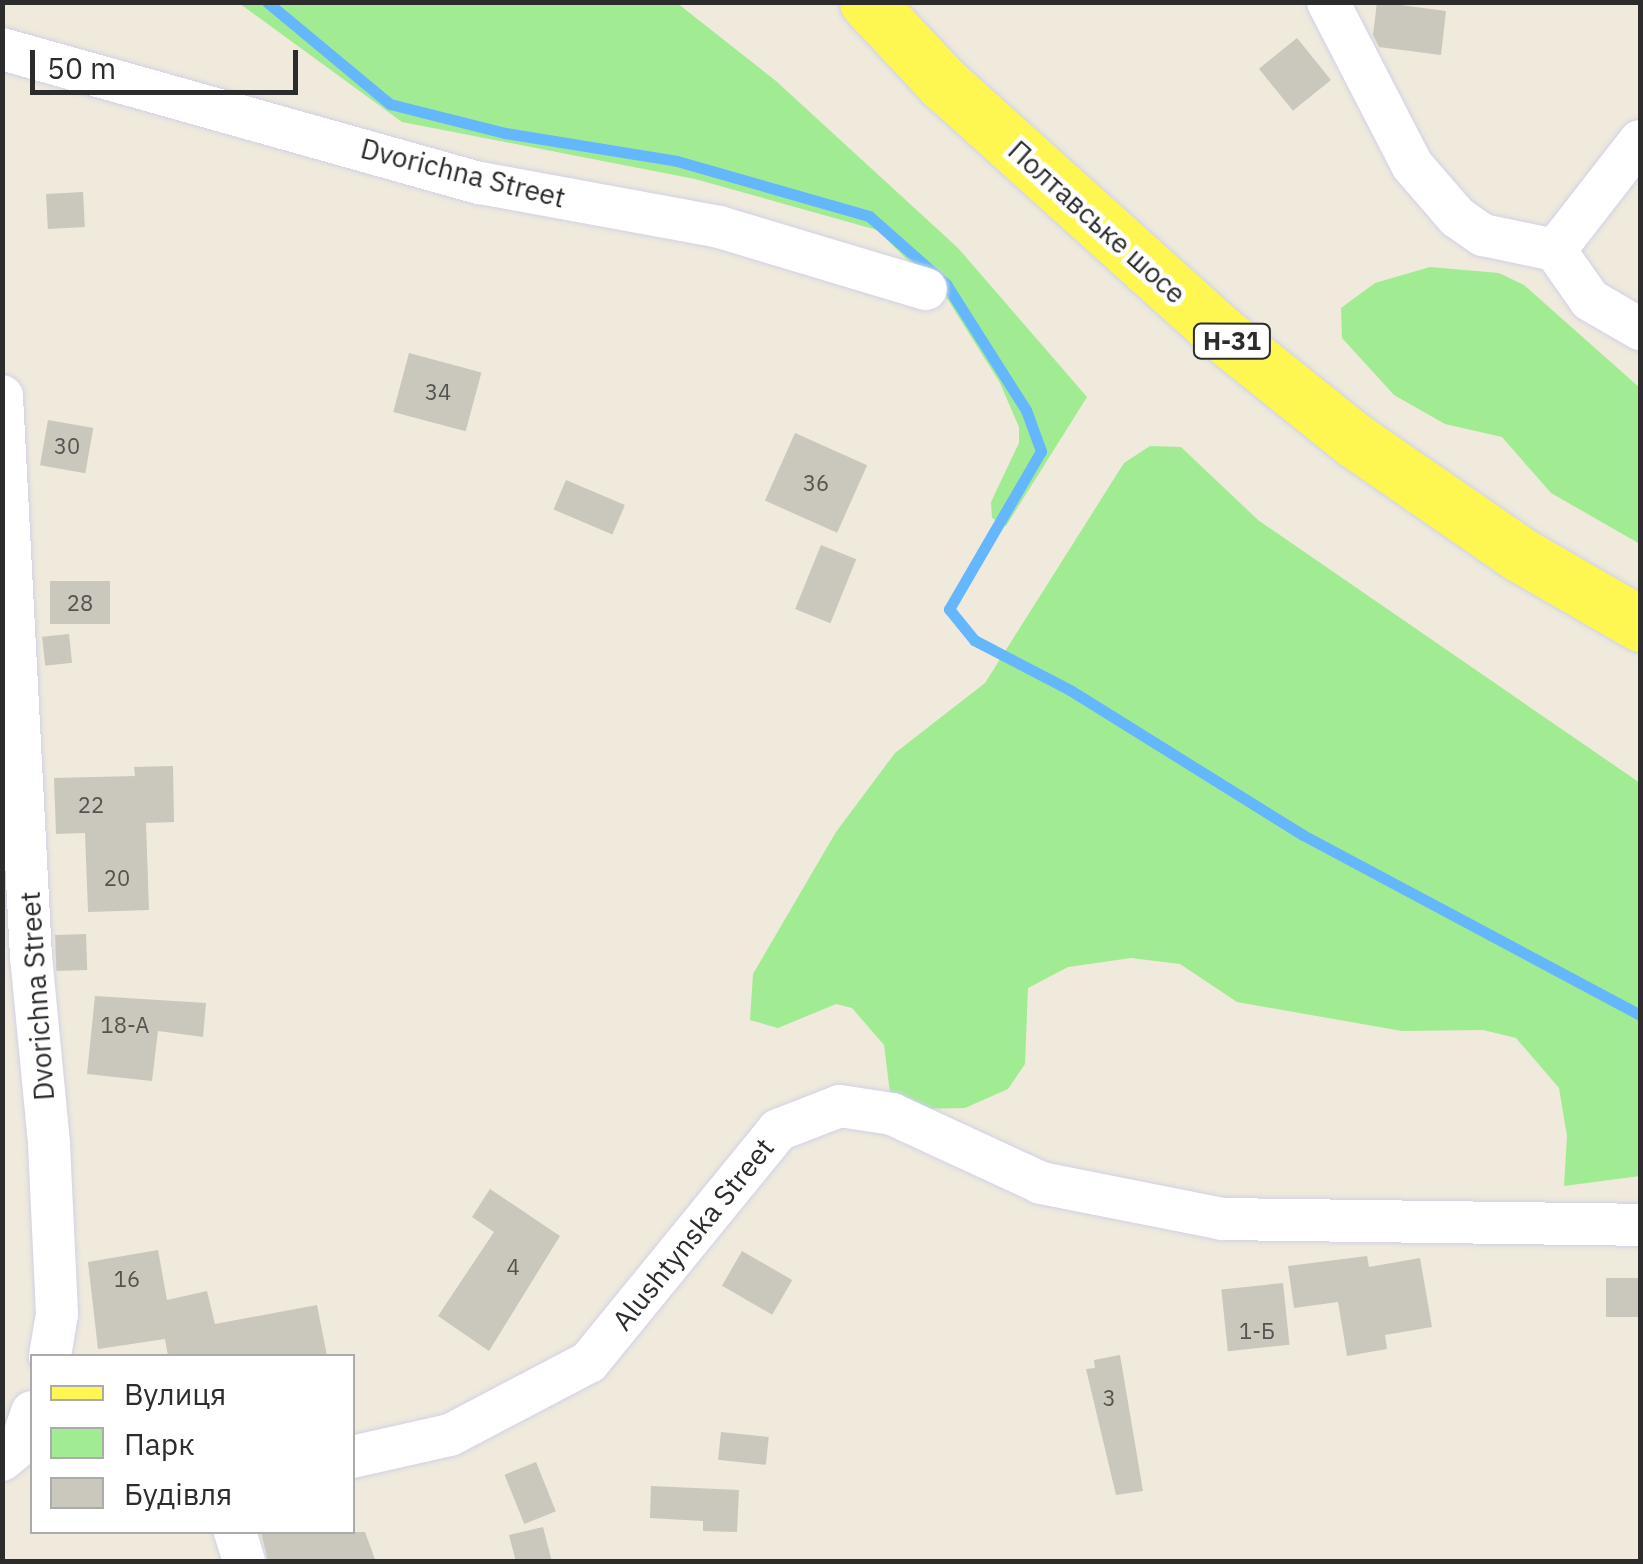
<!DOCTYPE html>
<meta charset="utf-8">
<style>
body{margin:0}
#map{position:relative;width:1643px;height:1564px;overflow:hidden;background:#efeadc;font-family:"IBM Plex Sans",sans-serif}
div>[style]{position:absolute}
.green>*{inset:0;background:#a1eb93}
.stream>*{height:11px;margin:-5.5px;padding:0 5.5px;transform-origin:5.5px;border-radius:5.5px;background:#64b7fc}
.building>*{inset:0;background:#cac7bc;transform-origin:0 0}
.roads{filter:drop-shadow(0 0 2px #d1d1e6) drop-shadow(0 0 2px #d1d1e6)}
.minor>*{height:42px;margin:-21px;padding:0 21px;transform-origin:21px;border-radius:21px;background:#fff}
.major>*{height:55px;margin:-27.5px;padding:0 27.5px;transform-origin:27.5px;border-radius:27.5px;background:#fff751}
span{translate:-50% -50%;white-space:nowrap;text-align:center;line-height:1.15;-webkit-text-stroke:9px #fff;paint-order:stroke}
.number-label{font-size:22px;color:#545350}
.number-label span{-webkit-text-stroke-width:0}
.shield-label span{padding:2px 8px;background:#fff;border:2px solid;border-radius:8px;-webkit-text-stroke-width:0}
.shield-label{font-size:25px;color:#2c2c2c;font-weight:700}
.street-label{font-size:28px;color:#2c2c2c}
.frame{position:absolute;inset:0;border:5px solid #2c2c2c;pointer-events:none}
.legend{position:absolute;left:30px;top:1354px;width:325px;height:180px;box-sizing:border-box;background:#fff;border:2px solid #ababab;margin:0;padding:12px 18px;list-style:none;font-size:30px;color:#2c2c2c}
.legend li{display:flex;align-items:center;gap:20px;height:50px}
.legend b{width:50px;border:2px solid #ababab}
.scale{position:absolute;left:30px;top:50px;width:268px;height:45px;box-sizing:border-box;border:5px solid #2c2c2c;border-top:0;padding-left:12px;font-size:30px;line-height:35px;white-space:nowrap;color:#2c2c2c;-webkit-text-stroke:8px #fff;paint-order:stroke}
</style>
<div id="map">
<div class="green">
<div style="clip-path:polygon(239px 3px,677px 3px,776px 81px,958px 248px,1087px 397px,1006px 526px,992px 518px,991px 502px,1019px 443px,1019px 427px,1000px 383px,948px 300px,877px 230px,695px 179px,402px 122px)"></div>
<div style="clip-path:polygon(1430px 267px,1499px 273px,1524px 285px,1640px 388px,1640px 544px,1551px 493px,1502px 437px,1445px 424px,1394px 395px,1342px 338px,1341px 308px,1375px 283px)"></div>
<div style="clip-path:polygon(1150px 446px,1181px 447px,1258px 520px,1640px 783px,1640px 1176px,1564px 1186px,1567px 1136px,1559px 1088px,1516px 1038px,1483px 1030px,1402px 1031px,1237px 1002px,1180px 964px,1131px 958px,1068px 967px,1028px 988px,1025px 1064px,1008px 1089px,965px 1108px,918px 1109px,890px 1093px,884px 1045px,852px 1008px,836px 1004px,778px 1028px,750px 1020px,753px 974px,836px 832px,895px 753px,985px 683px,1124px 463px)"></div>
</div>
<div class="stream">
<div style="left:267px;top:2px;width:160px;rotate:39.7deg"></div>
<div style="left:390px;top:104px;width:119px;rotate:14.2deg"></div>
<div style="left:505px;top:133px;width:174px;rotate:9.2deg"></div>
<div style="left:677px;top:161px;width:200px;rotate:16deg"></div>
<div style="left:869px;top:216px;width:103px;rotate:41.4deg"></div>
<div style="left:946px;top:284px;width:149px;rotate:57.6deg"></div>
<div style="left:1026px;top:410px;width:44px;rotate:69.9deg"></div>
<div style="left:1041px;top:451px;width:183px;rotate:120.2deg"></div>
<div style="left:949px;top:609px;width:40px;rotate:51deg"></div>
<div style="left:974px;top:640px;width:108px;rotate:27.5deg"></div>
<div style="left:1070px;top:690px;width:274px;rotate:31.9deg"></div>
<div style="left:1303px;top:835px;width:382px;rotate:28.1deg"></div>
</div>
<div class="building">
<div style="clip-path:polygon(1377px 2px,1446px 11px,1441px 55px,1379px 47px,1373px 35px)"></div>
<div style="left:1297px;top:38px;width:54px;height:49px;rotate:51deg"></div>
<div style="left:83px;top:192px;width:35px;height:37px;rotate:87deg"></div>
<div style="left:409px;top:353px;width:75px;height:61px;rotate:15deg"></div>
<div style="left:48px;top:420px;width:46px;height:46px;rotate:10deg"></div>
<div style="left:795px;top:433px;width:79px;height:74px;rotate:24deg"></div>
<div style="left:566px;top:480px;width:64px;height:32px;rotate:23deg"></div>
<div style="left:821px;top:545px;width:38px;height:69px;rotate:22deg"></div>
<div style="left:110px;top:581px;width:43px;height:60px;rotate:90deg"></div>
<div style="left:69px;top:634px;width:29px;height:27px;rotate:84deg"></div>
<div style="clip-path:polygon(173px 766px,174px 822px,146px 823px,149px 910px,88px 912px,85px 833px,56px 834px,54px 778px,135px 776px,134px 767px)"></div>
<div style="left:86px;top:934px;width:36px;height:31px;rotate:88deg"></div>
<div style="clip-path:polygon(95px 996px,206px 1003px,203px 1037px,158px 1031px,152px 1081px,87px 1074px)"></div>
<div style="clip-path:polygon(490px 1189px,560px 1236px,489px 1351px,438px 1316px,494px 1232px,472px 1217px)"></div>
<div style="clip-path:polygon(158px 1250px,167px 1300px,207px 1291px,215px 1324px,317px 1305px,327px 1356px,168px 1356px,165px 1339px,98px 1349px,88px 1262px)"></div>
<div style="left:742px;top:1251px;width:58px;height:40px;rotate:30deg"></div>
<div style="clip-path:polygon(1367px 1256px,1369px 1267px,1420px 1258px,1432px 1327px,1385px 1335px,1387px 1349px,1347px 1356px,1338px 1302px,1294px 1308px,1288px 1266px)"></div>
<div style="left:1606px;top:1278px;width:34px;height:39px"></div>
<div style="left:1283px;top:1283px;width:62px;height:62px;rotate:84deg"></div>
<div style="clip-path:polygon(1120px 1355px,1143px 1491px,1116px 1495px,1086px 1369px,1095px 1368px,1094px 1360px)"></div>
<div style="left:721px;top:1432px;width:48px;height:28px;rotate:6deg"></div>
<div style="left:536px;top:1462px;width:53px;height:34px;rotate:68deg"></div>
<div style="clip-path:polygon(651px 1486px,739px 1490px,737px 1532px,703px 1531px,703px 1521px,650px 1518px)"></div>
<div style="clip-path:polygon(543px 1527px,552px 1562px,516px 1562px,509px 1535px)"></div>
<div style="clip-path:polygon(261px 1532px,365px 1532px,376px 1562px,268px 1562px)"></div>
</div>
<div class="roads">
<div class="minor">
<div style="left:1328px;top:2px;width:183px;rotate:62.7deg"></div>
<div style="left:1412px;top:165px;width:69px;rotate:49.1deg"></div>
<div style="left:1457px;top:217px;width:32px;rotate:35deg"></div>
<div style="left:1483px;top:235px;width:74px;rotate:11.8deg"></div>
<div style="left:1555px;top:250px;width:61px;rotate:55deg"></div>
<div style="left:1590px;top:300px;width:58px;rotate:30.1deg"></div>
<div style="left:2px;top:49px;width:496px;rotate:15.7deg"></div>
<div style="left:480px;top:183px;width:243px;rotate:10.4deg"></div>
<div style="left:719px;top:227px;width:216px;rotate:16.7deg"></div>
<div style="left:1555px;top:250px;width:138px;rotate:-52.1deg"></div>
<div style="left:2px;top:396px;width:561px;rotate:87.04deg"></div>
<div style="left:31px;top:956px;width:189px;rotate:84.5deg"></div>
<div style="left:49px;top:1144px;width:170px;rotate:87.3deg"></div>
<div style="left:57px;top:1314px;width:43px;rotate:99.5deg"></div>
<div style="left:352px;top:1457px;width:100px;rotate:-12.7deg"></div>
<div style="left:450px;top:1435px;width:157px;rotate:-27.7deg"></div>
<div style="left:589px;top:1362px;width:299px;rotate:-50.8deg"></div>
<div style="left:778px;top:1130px;width:66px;rotate:-21.2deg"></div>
<div style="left:840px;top:1106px;width:53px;rotate:8.7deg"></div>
<div style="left:892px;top:1114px;width:164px;rotate:24.8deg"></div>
<div style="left:1041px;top:1183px;width:185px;rotate:11.2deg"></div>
<div style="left:1222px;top:1219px;width:418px;rotate:0.8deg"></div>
<div style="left:2px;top:1460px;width:25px;rotate:-40deg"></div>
<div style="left:21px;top:1444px;width:34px;rotate:-71deg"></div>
<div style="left:235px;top:1532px;width:31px;rotate:73deg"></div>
</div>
<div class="major">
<div style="left:867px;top:2px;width:111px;rotate:46.8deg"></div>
<div style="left:943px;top:83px;width:370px;rotate:42deg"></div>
<div style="left:1218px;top:331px;width:174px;rotate:38.7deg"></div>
<div style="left:1354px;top:440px;width:201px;rotate:34.6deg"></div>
<div style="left:1519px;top:554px;width:140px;rotate:30deg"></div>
</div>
</div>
<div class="number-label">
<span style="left:438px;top:392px">34</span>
<span style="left:67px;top:446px">30</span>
<span style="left:816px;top:483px">36</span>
<span style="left:80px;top:603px">28</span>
<span style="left:91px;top:805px">22</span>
<span style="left:117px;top:878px">20</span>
<span style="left:125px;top:1025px">18-А</span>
<span style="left:513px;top:1267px">4</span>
<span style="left:127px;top:1279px">16</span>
<span style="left:1257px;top:1331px">1-Б</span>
<span style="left:1109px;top:1398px">3</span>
</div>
<div class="shield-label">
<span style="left:1232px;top:341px">Н-31</span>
</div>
<div class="street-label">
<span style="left:463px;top:173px;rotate:14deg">Dvorichna Street</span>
<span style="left:1097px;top:222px;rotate:42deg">Полтавське шосе</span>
<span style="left:37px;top:996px;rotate:-94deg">Dvorichna Street</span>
<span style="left:693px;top:1234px;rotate:-51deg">Alushtynska Street</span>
</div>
<div class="frame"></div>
<ul class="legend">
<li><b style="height:12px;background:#fff751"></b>Вулиця</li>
<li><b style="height:28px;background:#a1eb93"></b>Парк</li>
<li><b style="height:28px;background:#cac7bc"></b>Будівля</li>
</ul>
<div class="scale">50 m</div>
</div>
